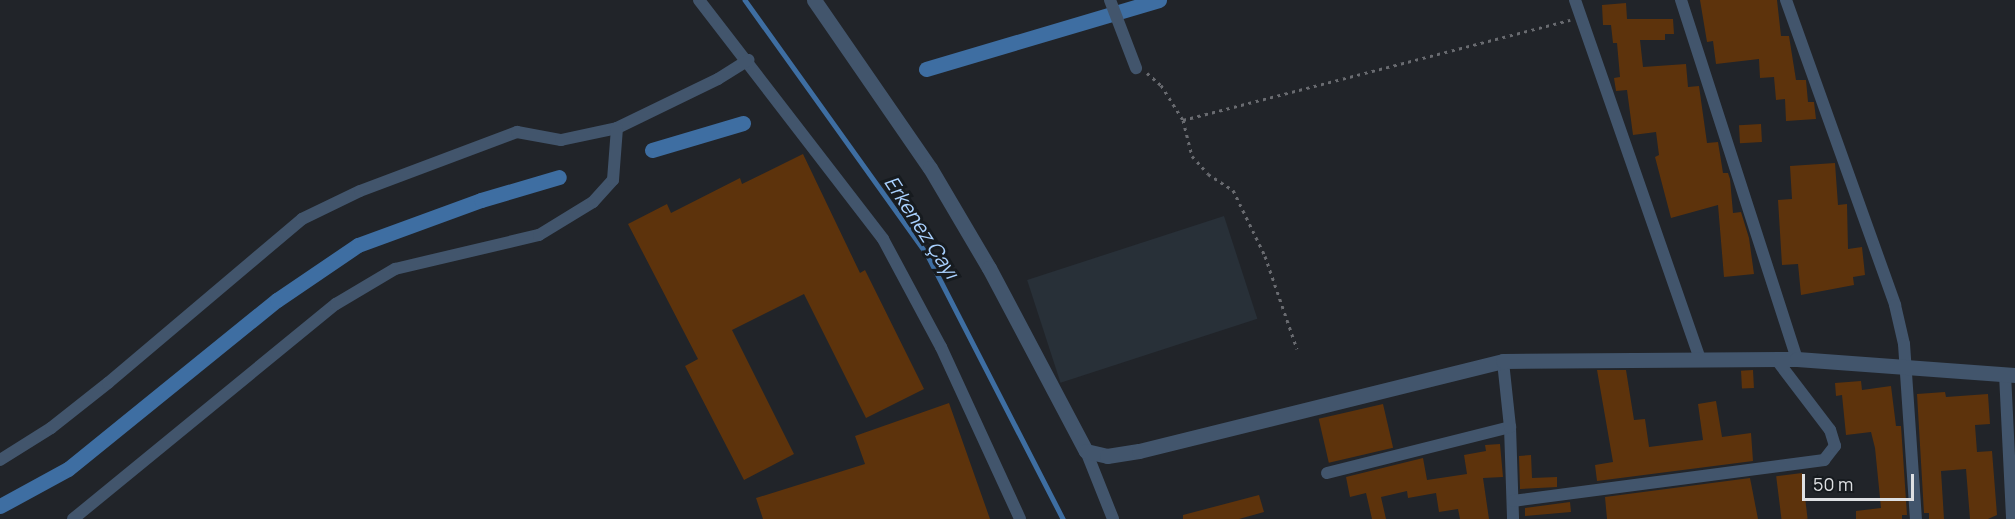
<!DOCTYPE html>
<meta charset="utf-8">
<style>
body{margin:0}
#map{position:relative;width:2015px;height:519px;overflow:hidden;background:#212429;font-family:Manrope,sans-serif}
div>[style]{position:absolute}
.built>*{inset:0;background:#283038;transform-origin:0 0}
.stream>*{height:4.5px;margin:-2.25px;padding:0 2.25px;transform-origin:2.25px;border-radius:2.25px;background:#3e6ea2}
.canal>*{height:15px;margin:-7.5px;padding:0 7.5px;transform-origin:7.5px;border-radius:7.5px;background:#3e6ea2}
.building>*{inset:0;background:#5d330c;transform-origin:0 0}
.path>*{height:3px;margin-top:-1.5px;transform-origin:0;background:repeating-linear-gradient(90deg,#696b70 0 3px,transparent 0 7.5px)}
.minor>*{height:12px;margin:-6px;padding:0 6px;transform-origin:6px;border-radius:6px;background:#42556c}
.tertiary>*{height:15px;margin:-7.5px;padding:0 7.5px;transform-origin:7.5px;border-radius:7.5px;background:#42556c}
span{translate:-50% -50%;white-space:nowrap;text-align:center;line-height:1.15;-webkit-text-stroke:6px #171b1f;paint-order:stroke}
.water-label{font-size:20px;color:#a9d1ff;font-style:italic}
.scale{position:absolute;left:1802px;top:474px;width:112px;height:27px;box-sizing:border-box;border:3px solid #dee0e3;border-top:0;padding-left:8px;font-size:18px;line-height:21px;white-space:nowrap;color:#dee0e3;-webkit-text-stroke:4px #171b1f;paint-order:stroke}
</style>
<div id="map">
<div class="built">
<div style="left:1224px;top:216px;width:108px;height:207px;rotate:72deg"></div>
</div>
<div class="stream">
<div style="left:745px;top:0;width:315px;rotate:54.4deg"></div>
<div style="left:928px;top:256px;width:296px;rotate:62.8deg"></div>
</div>
<div class="canal">
<div style="left:926px;top:69px;width:243px;rotate:-16.5deg"></div>
<div style="left:652px;top:150px;width:95px;rotate:-16.5deg"></div>
<div style="left:0;top:506px;width:77px;rotate:-28.6deg"></div>
<div style="left:68px;top:469px;width:269px;rotate:-39deg"></div>
<div style="left:277px;top:300px;width:98px;rotate:-34.2deg"></div>
<div style="left:358px;top:245px;width:131px;rotate:-20.1deg"></div>
<div style="left:481px;top:200px;width:81px;rotate:-16.4deg"></div>
</div>
<div class="building">
<div style="clip-path:polygon(1700px 0,1777px 0,1781px 36px,1789px 36px,1796px 80px,1806px 80px,1808px 102px,1814px 102px,1816px 119px,1786px 121px,1785px 99px,1776px 100px,1774px 77px,1760px 78px,1759px 59px,1716px 64px,1713px 41px,1707px 42px)"></div>
<div style="clip-path:polygon(1626px 3px,1627px 19px,1673px 19px,1674px 34px,1665px 34px,1665px 40px,1640px 40px,1643px 67px,1686px 64px,1688px 87px,1699px 86px,1707px 143px,1718px 142px,1723px 173px,1728px 173px,1730px 179px,1733px 213px,1741px 212px,1749px 238px,1754px 274px,1724px 277px,1718px 205px,1671px 218px,1655px 157px,1659px 155px,1656px 132px,1633px 135px,1627px 90px,1616px 91px,1614px 78px,1620px 77px,1617px 43px,1613px 43px,1611px 25px,1603px 25px,1602px 5px)"></div>
<div style="left:1761px;top:124px;width:18px;height:22px;rotate:87deg"></div>
<div style="clip-path:polygon(803px 154px,860px 273px,865px 270px,924px 389px,866px 418px,804px 294px,732px 330px,794px 454px,744px 480px,685px 366px,698px 359px,628px 224px,667px 204px,671px 213px,740px 178px,742px 184px)"></div>
<div style="clip-path:polygon(1835px 163px,1838px 205px,1847px 204px,1848px 249px,1862px 247px,1865px 275px,1853px 277px,1854px 285px,1801px 295px,1798px 264px,1782px 265px,1778px 200px,1792px 199px,1790px 166px)"></div>
<div style="clip-path:polygon(1597px 370px,1626px 370px,1634px 420px,1645px 419px,1649px 447px,1703px 440px,1698px 404px,1716px 401px,1722px 437px,1751px 433px,1753px 461px,1597px 481px,1595px 465px,1613px 462px)"></div>
<div style="left:1753px;top:370px;width:18px;height:12px;rotate:87deg"></div>
<div style="clip-path:polygon(1861px 381px,1862px 390px,1891px 386px,1896px 426px,1901px 426px,1907px 515px,1902px 515px,1902px 519px,1856px 519px,1856px 511px,1881px 508px,1875px 448px,1871px 432px,1846px 435px,1842px 395px,1836px 396px,1835px 383px)"></div>
<div style="clip-path:polygon(1945px 392px,1946px 397px,1988px 394px,1990px 424px,1975px 425px,1977px 452px,1992px 451px,1997px 515px,1988px 519px,1970px 519px,1966px 469px,1941px 471px,1944px 519px,1929px 519px,1929px 513px,1924px 513px,1917px 394px)"></div>
<div style="clip-path:polygon(949px 403px,990px 519px,763px 519px,756px 498px,865px 464px,855px 436px)"></div>
<div style="left:1383px;top:404px;width:45px;height:66px;rotate:77deg"></div>
<div style="clip-path:polygon(1500px 444px,1503px 477px,1483px 478px,1489px 519px,1460px 519px,1458px 509px,1439px 512px,1436px 493px,1408px 498px,1407px 491px,1381px 497px,1386px 519px,1372px 519px,1366px 493px,1350px 497px,1346px 477px,1423px 458px,1427px 480px,1467px 474px,1464px 455px,1486px 451px,1485px 445px)"></div>
<div style="clip-path:polygon(1531px 455px,1532px 478px,1557px 477px,1557px 487px,1520px 489px,1519px 456px)"></div>
<div style="left:1802px;top:473px;width:46px;height:26px;rotate:83deg"></div>
<div style="clip-path:polygon(1750px 478px,1758px 519px,1607px 519px,1605px 497px)"></div>
<div style="clip-path:polygon(1259px 495px,1264px 512px,1239px 519px,1183px 519px,1183px 515px)"></div>
<div style="clip-path:polygon(1570px 502px,1571px 512px,1525px 516px,1525px 508px)"></div>
</div>
<div class="path">
<div style="left:1147px;top:73px;width:18px;rotate:41deg"></div>
<div style="left:1161px;top:85px;width:41px;rotate:57.8deg"></div>
<div style="left:1183px;top:120px;width:37px;rotate:76deg"></div>
<div style="left:1192px;top:156px;width:24px;rotate:48deg"></div>
<div style="left:1208px;top:174px;width:30px;rotate:33deg"></div>
<div style="left:1233px;top:190px;width:73px;rotate:64.1deg"></div>
<div style="left:1265px;top:256px;width:98px;rotate:71deg"></div>
<div style="left:1183px;top:120px;width:400px;rotate:-14.5deg"></div>
</div>
<div class="minor">
<div style="left:699px;top:0;width:302px;rotate:52.4deg"></div>
<div style="left:883px;top:239px;width:123px;rotate:61.8deg"></div>
<div style="left:941px;top:347px;width:189px;rotate:65.3deg"></div>
<div style="left:1110px;top:0;width:73px;rotate:69.1deg"></div>
<div style="left:1575px;top:0;width:380px;rotate:70.8deg"></div>
<div style="left:1681px;top:0;width:377px;rotate:72.1deg"></div>
<div style="left:1786px;top:0;width:324px;rotate:70.3deg"></div>
<div style="left:1895px;top:305px;width:40px;rotate:77deg"></div>
<div style="left:1904px;top:344px;width:175px;rotate:86.1deg"></div>
<div style="left:2005px;top:374px;width:145px;rotate:87.2deg"></div>
<div style="left:1510px;top:427px;width:92px;rotate:88.1deg"></div>
<div style="left:1086px;top:451px;width:73px;rotate:68.3deg"></div>
<div style="left:0;top:460px;width:60px;rotate:-32.1deg"></div>
<div style="left:51px;top:428px;width:73px;rotate:-38.3deg"></div>
<div style="left:108px;top:383px;width:254px;rotate:-40.2deg"></div>
<div style="left:302px;top:219px;width:64px;rotate:-25.8deg"></div>
<div style="left:360px;top:191px;width:168px;rotate:-20.6deg"></div>
<div style="left:517px;top:132px;width:45px;rotate:10.3deg"></div>
<div style="left:561px;top:140px;width:57px;rotate:-12.1deg"></div>
<div style="left:617px;top:128px;width:112px;rotate:-25.9deg"></div>
<div style="left:718px;top:79px;width:36px;rotate:-32deg"></div>
<div style="left:1327px;top:473px;width:189px;rotate:-14.1deg"></div>
<div style="left:1510px;top:427px;width:66px;rotate:-96.1deg"></div>
<div style="left:1513px;top:501px;width:314px;rotate:-7.5deg"></div>
<div style="left:1824px;top:460px;width:18px;rotate:-52deg"></div>
<div style="left:1835px;top:446px;width:17px;rotate:-107deg"></div>
<div style="left:1830px;top:430px;width:89px;rotate:-127.3deg"></div>
<div style="left:73px;top:519px;width:340px;rotate:-39.3deg"></div>
<div style="left:336px;top:304px;width:69px;rotate:-30.7deg"></div>
<div style="left:395px;top:269px;width:148px;rotate:-13.3deg"></div>
<div style="left:539px;top:235px;width:63px;rotate:-31.4deg"></div>
<div style="left:593px;top:202px;width:30px;rotate:-48deg"></div>
<div style="left:613px;top:180px;width:52px;rotate:-85.6deg"></div>
</div>
<div class="tertiary">
<div style="left:814px;top:0;width:204px;rotate:55.4deg"></div>
<div style="left:930px;top:168px;width:116px;rotate:59.5deg"></div>
<div style="left:989px;top:268px;width:207px;rotate:62.1deg"></div>
<div style="left:1086px;top:451px;width:22px;rotate:13deg"></div>
<div style="left:1107px;top:456px;width:32px;rotate:-9deg"></div>
<div style="left:1139px;top:451px;width:375px;rotate:-13.9deg"></div>
<div style="left:1503px;top:361px;width:294px;rotate:-0.4deg"></div>
<div style="left:1797px;top:359px;width:219px;rotate:4.2deg"></div>
</div>
<div class="water-label">
<span style="left:922px;top:227px;rotate:57deg">Erkenez Çayı</span>
</div>
<div class="scale">50 m</div>
</div>
